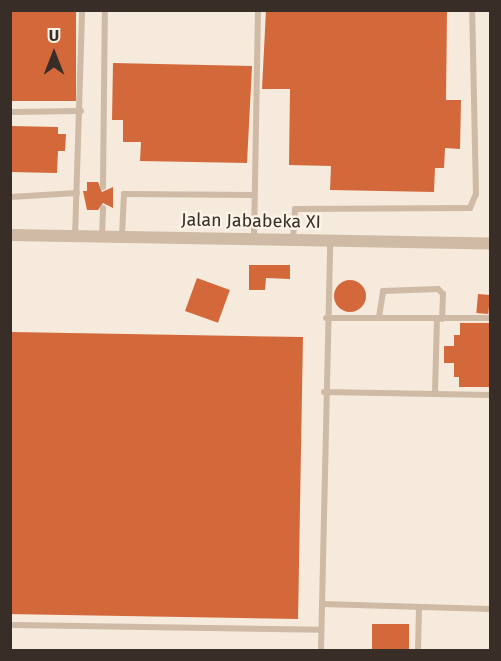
<!DOCTYPE html>
<style>
body{margin:0}
#map{position:relative;width:501px;height:661px;overflow:hidden;background:#f5eadb;font-family:"Fira Sans",sans-serif}
div>[style]{position:absolute}
.building>*{inset:0;background:#d3683b;transform-origin:0 0}
.round{border-radius:50%}
.service>*{height:6px;margin:-3px;padding:0 3px;transform-origin:3px;border-radius:3px;background:#cebaa5}
.minor>*{height:12px;margin:-6px;padding:0 6px;transform-origin:6px;border-radius:6px;background:#cebaa5}
span{translate:-50% -50%;white-space:nowrap;text-align:center;line-height:1.15;-webkit-text-stroke:4.5px #fcf4e8;paint-order:stroke}
.street-label{font-size:18px;color:#392e27}
.frame{position:absolute;inset:0;border:12px solid #392e27;pointer-events:none}
.north{position:absolute;left:24px;top:24px;width:60px;height:60px;-webkit-text-stroke:4px #fcf4e8;paint-order:stroke;rotate:0deg;font-size:16px;font-weight:700;line-height:24px;text-align:center;color:#392e27}
.north::after{content:'';display:block;margin:auto;width:21px;height:27px;background:#392e27;clip-path:polygon(50% 0,100% 100%,50% 72%,0 100%)}
</style>
<div id="map">
<div class="building">
<div style="left:10px;top:10px;width:66px;height:91px"></div>
<div style="clip-path:polygon(266px 10px,447px 10px,446px 100px,461px 100px,460px 149px,445px 148px,444px 168px,435px 168px,434px 192px,330px 190px,331px 166px,289px 165px,290px 89px,262px 89px)"></div>
<div style="clip-path:polygon(113px 63px,252px 66px,247px 163px,140px 161px,141px 142px,123px 142px,123px 120px,112px 120px)"></div>
<div style="clip-path:polygon(10px 126px,58px 127px,58px 134px,66px 134px,65px 151px,58px 151px,57px 173px,10px 172px)"></div>
<div style="clip-path:polygon(87px 182px,98px 182px,102px 192px,113px 187px,113px 208px,103px 203px,98px 210px,87px 210px,83px 191px,87px 191px)"></div>
<div style="clip-path:polygon(249px 265px,290px 265px,290px 279px,266px 278px,265px 290px,249px 290px)"></div>
<div style="left:197px;top:278px;width:35px;height:35px;rotate:20deg"></div>
<div class="round" style="left:334px;top:280px;width:32px;height:32px"></div>
<div style="left:478px;top:294px;width:12px;height:19px;rotate:5deg"></div>
<div style="clip-path:polygon(460px 323px,490px 323px,490px 387px,459px 387px,459px 377px,454px 377px,454px 363px,444px 363px,444px 346px,454px 346px,454px 335px,460px 335px)"></div>
<div style="left:11px;top:332px;width:292px;height:282px;rotate:1deg"></div>
<div style="left:372px;top:624px;width:37px;height:27px"></div>
</div>
<div class="service">
<div style="left:10px;top:112px;width:71px;rotate:-0.8deg"></div>
<div style="left:103px;top:187px;width:177px;rotate:-89.4deg"></div>
<div style="left:10px;top:197px;width:67px;rotate:-3.4deg"></div>
<div style="left:122px;top:236px;width:42px;rotate:-87.3deg"></div>
<div style="left:124px;top:194px;width:130px;rotate:0.4deg"></div>
<div style="left:75px;top:237px;width:227px;rotate:-88.2deg"></div>
<div style="left:102px;top:237px;width:29px;rotate:-88deg"></div>
<div style="left:254px;top:239px;width:229px;rotate:-89deg"></div>
<div style="left:293px;top:239px;width:30px;rotate:-86deg"></div>
<div style="left:295px;top:209px;width:175px;rotate:-0.3deg"></div>
<div style="left:470px;top:208px;width:15px;rotate:-67deg"></div>
<div style="left:476px;top:194px;width:184px;rotate:-91.2deg"></div>
<div style="left:379px;top:317px;width:26px;rotate:-81deg"></div>
<div style="left:383px;top:291px;width:55px;rotate:-2.1deg"></div>
<div style="left:438px;top:289px;width:7px;rotate:45deg"></div>
<div style="left:443px;top:294px;width:25px;rotate:92deg"></div>
<div style="left:326px;top:318px;width:164px"></div>
<div style="left:324px;top:392px;width:166px;rotate:1deg"></div>
<div style="left:435px;top:393px;width:74px;rotate:-88.5deg"></div>
<div style="left:322px;top:604px;width:168px;rotate:1.7deg"></div>
<div style="left:14px;top:625px;width:307px;rotate:0.9deg"></div>
<div style="left:321px;top:650px;width:409px;rotate:-88.7deg"></div>
<div style="left:418px;top:650px;width:42px;rotate:-88.6deg"></div>
</div>
<div class="minor">
<div style="left:10px;top:235px;width:480px;rotate:1deg"></div>
</div>
<div class="street-label">
<span style="left:251px;top:221px;rotate:1deg">Jalan Jababeka XI</span>
</div>
<div class="frame"></div>
<div class="north">U</div>
</div>
